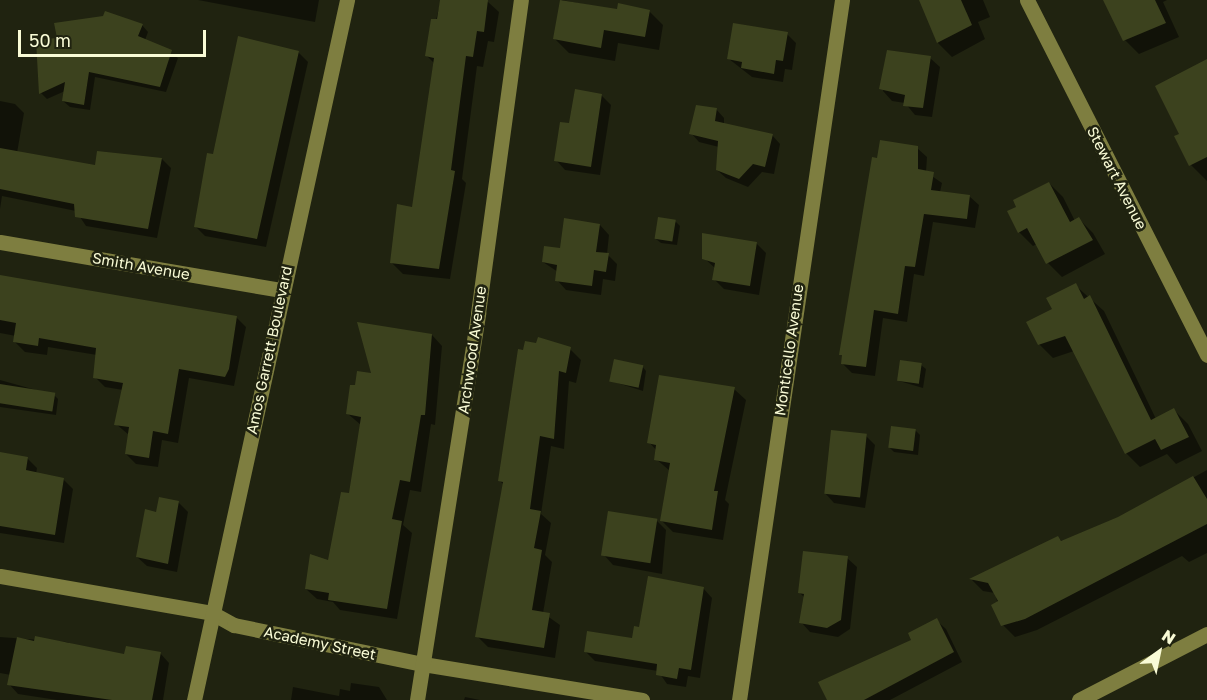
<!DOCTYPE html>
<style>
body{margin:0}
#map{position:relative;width:1207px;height:700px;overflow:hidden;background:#202310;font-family:"Golos Text",sans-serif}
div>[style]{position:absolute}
.shadow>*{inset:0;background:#0007}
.building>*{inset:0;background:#3c421e;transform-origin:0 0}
.minor>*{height:15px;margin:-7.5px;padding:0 7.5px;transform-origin:7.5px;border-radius:7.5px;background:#7e7e40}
span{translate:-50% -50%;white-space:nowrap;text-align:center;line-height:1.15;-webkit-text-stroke:5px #202310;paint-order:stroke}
.street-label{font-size:15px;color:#f9fbd6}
.north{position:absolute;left:1129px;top:622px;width:60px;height:60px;-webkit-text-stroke:4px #202310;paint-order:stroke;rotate:33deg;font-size:16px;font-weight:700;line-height:24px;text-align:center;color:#f9fbd6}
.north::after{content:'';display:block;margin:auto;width:21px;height:27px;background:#f9fbd6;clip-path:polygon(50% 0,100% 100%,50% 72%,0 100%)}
.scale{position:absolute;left:18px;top:30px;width:188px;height:27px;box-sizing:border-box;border:3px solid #f9fbd6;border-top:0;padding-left:8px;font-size:18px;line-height:21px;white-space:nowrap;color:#f9fbd6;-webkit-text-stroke:4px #202310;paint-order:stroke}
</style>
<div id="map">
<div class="shadow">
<div style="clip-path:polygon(198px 0,319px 0,315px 22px)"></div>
<div style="clip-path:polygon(441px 0,488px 2px,499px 12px,494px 42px,488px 41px,483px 67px,477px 66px,462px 179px,466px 183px,450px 279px,403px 274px,392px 263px,413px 208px,435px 64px,427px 56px)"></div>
<div style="clip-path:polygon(562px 0,619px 11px,649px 11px,663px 25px,659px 50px,618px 43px,615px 61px,569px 53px,555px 39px)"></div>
<div style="clip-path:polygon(921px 0,983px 0,990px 17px,978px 22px,985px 39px,952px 57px,938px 43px)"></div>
<div style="clip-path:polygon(1105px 0,1167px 0,1163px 2px,1179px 37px,1139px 54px,1125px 40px)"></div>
<div style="clip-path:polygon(142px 25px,148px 32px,145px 40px,178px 58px,166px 92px,95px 77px,90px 110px,70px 107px,63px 101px,65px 91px,47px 99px,41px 93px)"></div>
<div style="clip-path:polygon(787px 34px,796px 43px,792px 70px,785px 69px,783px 82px,752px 77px,729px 59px)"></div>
<div style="clip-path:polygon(298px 52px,308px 62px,266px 247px,205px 236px,195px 226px)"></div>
<div style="clip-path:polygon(888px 52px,930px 58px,940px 67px,932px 117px,915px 115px,905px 103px,892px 101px,883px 91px)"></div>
<div style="clip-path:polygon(1207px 61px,1207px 181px,1191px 165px,1176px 137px,1181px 134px)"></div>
<div style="clip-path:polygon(601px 95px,611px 105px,600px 175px,565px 170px,556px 160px)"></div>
<div style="clip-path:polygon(0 101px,15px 104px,24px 113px,17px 153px,96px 167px,162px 159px,171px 168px,157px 238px,86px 226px,76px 211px,2px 196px,0 209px)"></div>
<div style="clip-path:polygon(716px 109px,724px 118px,724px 125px,772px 135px,780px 144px,774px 174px,762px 172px,748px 187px,726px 178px,717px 170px,719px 147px,699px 142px,691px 133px)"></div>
<div style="clip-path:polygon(917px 148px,927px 157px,926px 172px,942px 183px,940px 192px,969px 196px,979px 205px,975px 228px,933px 222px,924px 276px,914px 274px,907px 322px,883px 318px,875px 376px,852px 373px,842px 363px,845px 319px,849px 319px,878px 159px)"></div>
<div style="clip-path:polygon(1049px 183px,1063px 197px,1075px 221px,1079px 219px,1093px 233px,1105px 254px,1062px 277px,1048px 263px,1037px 244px,1033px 246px,1019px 232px,1018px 207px)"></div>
<div style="clip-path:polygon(676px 222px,680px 226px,677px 245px,661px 243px,656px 239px)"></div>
<div style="clip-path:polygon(600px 225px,609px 235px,607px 254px,617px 264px,615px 281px,603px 279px,601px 295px,566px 290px,557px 280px,558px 272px,543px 262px)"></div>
<div style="clip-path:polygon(756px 243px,766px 253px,759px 295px,724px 289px,714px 279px,716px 269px,704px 258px)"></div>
<div style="clip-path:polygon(0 276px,236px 317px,246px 327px,234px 386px,189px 378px,178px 443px,162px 440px,158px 467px,136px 464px,126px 454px,129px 435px,116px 424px,123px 390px,105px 387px,95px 377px,97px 355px,48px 347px,47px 355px,25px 352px,15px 342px,16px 336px,0 333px)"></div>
<div style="clip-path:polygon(1075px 285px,1104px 311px,1156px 419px,1174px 410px,1188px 424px,1202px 451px,1176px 464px,1167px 454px,1140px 467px,1126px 453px,1074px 351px,1053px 358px,1039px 344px,1054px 310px)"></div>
<div style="clip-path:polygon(432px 335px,442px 346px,435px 425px,431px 424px,421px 492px,410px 490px,403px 525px,412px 533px,397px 619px,340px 610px,333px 602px,317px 599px,306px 589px,329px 561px,350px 495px,361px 425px,348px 414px,356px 387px)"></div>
<div style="clip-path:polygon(570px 349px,581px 360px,576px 383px,569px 381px,564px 449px,551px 446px,541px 514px,551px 523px,545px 555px,552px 562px,543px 613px,560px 625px,555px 658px,488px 647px,477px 636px,504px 485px,500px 481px)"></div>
<div style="clip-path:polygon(921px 365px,926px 369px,923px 388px,899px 381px)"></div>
<div style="clip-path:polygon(642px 366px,646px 371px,643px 391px,611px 381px)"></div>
<div style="clip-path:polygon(0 380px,54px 395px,58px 399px,56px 415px,0 407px)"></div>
<div style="clip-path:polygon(734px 389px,746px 400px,725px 500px,729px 504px,723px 540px,673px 532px,662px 521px,670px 471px,656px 459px,657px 451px,649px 442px)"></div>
<div style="clip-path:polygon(916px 431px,920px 435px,918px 455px,894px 452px,889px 447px)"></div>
<div style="clip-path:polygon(866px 436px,875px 445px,865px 508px,834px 503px,825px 493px)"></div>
<div style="clip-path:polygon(0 453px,27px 458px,37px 468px,36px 474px,63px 479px,73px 489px,64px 543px,0 533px)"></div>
<div style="clip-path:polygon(1207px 470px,1207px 553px,1189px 562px,1182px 556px,1037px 630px,1015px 637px,1003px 625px,995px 593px,983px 591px,972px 580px,1058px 538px,1063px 542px,1118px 519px)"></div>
<div style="clip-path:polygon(178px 502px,188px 512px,177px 572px,147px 566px,137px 557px)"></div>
<div style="clip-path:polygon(656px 520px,666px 530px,662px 574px,613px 565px,604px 555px)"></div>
<div style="clip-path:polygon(847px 558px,857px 567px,850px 629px,838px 637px,810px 632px,801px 622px,805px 598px,800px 593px)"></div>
<div style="clip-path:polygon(703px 588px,712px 598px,700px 678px,688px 676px,686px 687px,667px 684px,658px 671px,595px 661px,586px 652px,633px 639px)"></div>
<div style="clip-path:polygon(936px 620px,946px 629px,962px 662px,890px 700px,828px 700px,913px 641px)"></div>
<div style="clip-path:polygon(0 637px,67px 642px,86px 650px,126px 655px,160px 653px,169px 663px,163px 700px,57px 700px,18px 694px,9px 684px,11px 675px,0 673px)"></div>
<div style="clip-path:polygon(351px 683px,379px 687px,387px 700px,291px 700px,293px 687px,339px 696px,340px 689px,350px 691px)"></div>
<div style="clip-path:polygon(465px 697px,480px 700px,464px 700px)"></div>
</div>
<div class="building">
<div style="clip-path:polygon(440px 0,488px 0,484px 32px,477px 31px,473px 57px,466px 56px,451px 170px,455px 171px,439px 269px,390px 263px,397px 204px,412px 207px,434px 58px,425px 56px,431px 19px,437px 19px)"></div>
<div style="clip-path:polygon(560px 0,617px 9px,618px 3px,650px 10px,645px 37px,604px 30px,601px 48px,553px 39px)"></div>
<div style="clip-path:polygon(919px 0,961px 0,972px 25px,937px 43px)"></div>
<div style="clip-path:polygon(1103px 0,1155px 0,1166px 23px,1123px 41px)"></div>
<div style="clip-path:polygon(105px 11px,143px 24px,138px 36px,172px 50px,160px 87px,89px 72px,84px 105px,62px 101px,65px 82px,39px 94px,36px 40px,57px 38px,54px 23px,103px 16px)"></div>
<div style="clip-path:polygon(733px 23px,788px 32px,783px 61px,776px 60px,774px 74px,741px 68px,742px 62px,727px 59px)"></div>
<div style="clip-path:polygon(238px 36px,299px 51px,257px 239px,194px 227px,207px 153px,213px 154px)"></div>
<div style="clip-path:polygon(887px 50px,931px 56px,923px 108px,903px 106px,905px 95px,879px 89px)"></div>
<div style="clip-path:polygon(1207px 59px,1207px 157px,1189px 166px,1174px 136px,1179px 134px,1155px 86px)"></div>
<div style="clip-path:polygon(575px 89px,602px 94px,591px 167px,554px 161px,560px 122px,569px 123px)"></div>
<div style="clip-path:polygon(696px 105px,717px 108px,715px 121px,773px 134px,765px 167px,753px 164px,739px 179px,716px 170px,718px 141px,689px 134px)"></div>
<div style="clip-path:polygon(880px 140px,918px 146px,918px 169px,934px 172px,931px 190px,970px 195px,967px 219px,924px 214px,915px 267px,905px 266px,898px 314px,874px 310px,866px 367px,841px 364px,842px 355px,839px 355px,872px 157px,877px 158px)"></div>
<div style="clip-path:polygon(0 148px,95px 165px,97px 151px,162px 158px,148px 229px,75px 217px,74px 204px,0 189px)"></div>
<div style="clip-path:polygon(1049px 182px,1070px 222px,1079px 217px,1093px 240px,1046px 264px,1027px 228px,1018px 233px,1007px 211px,1016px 207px,1013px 200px)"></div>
<div style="left:658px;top:217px;width:18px;height:22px;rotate:9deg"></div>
<div style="clip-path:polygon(564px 218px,600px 224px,596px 252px,609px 253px,606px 272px,594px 270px,592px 286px,555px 281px,557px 265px,542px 262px,544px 246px,560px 248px)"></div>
<div style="clip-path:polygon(702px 233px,757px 242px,750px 286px,712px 280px,715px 263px,702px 259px)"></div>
<div style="clip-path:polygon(0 275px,237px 316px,229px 369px,225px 377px,179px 369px,168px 434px,153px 431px,149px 458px,125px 454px,129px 427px,114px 425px,123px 383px,93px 378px,96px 348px,39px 338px,38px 346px,13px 342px,16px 323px,0 320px)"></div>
<div style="clip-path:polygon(1076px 283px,1084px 299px,1090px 295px,1151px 420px,1174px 408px,1189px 437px,1161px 450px,1155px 439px,1125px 454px,1065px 336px,1038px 345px,1026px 322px,1052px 309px,1046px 298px)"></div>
<div style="clip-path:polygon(357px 322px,432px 334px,425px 415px,421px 415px,410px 482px,400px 480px,392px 519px,402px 521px,387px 609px,328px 600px,329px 593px,305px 589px,310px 554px,328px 560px,341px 492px,349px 493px,361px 417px,346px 414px,350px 385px,355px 385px,357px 371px,371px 373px)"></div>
<div style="clip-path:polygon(538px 337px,571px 347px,566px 373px,559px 371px,554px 439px,540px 436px,530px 509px,541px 511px,534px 548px,542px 550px,532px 610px,550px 613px,544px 648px,475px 637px,503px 482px,498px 481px,518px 349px,523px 350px,525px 341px,536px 343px)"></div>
<div style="left:614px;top:359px;width:30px;height:23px;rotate:12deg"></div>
<div style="left:900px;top:360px;width:22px;height:21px;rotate:8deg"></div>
<div style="clip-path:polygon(659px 375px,735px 387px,714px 491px,718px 491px,712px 530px,660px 521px,670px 463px,654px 460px,656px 445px,647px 443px)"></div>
<div style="left:0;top:384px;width:56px;height:19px;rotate:9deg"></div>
<div style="left:891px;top:426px;width:25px;height:22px;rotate:7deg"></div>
<div style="left:831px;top:430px;width:36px;height:64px;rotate:6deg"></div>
<div style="clip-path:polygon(0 452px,28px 457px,26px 470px,64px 478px,55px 535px,0 526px)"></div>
<div style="clip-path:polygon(1193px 476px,1207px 499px,1207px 524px,1025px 619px,1001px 626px,991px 605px,998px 601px,988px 583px,969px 579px,1058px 536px,1061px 541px,1118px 517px)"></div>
<div style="clip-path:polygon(159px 497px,179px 501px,168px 564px,136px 557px,145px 509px,156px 512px)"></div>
<div style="left:608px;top:511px;width:50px;height:45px;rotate:9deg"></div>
<div style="clip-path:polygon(803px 551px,848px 556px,841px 620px,827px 628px,799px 623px,804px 594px,798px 593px)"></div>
<div style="clip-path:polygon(648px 576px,704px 587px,691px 670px,679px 668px,677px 679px,656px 675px,657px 664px,584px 652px,587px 631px,632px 638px,634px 626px,639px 627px)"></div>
<div style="clip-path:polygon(937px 618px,954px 652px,864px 700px,827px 700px,818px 682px,911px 640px,908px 633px)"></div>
<div style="clip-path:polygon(35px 636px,124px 654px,126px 646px,161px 652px,152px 700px,112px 700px,7px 685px,17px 637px,34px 641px)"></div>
</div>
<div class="minor">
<div style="left:1027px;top:0;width:398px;rotate:63.1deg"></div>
<div style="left:0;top:242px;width:286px;rotate:9.7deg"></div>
<div style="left:0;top:576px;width:215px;rotate:9.9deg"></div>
<div style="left:212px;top:613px;width:25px;rotate:29deg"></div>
<div style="left:234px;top:625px;width:193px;rotate:11.7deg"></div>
<div style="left:423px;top:664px;width:222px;rotate:9.3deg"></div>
<div style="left:194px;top:700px;width:717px;rotate:-77.67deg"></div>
<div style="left:417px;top:700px;width:392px;rotate:-81deg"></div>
<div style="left:478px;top:313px;width:316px;rotate:-82.2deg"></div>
<div style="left:739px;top:700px;width:708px;rotate:-81.63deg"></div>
<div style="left:1079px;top:700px;width:144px;rotate:-27.3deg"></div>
</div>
<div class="street-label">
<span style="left:1117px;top:178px;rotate:63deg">Stewart Avenue</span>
<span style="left:141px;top:266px;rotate:10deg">Smith Avenue</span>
<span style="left:269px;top:350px;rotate:-78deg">Amos Garrett Boulevard</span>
<span style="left:472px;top:350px;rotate:-82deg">Archwood Avenue</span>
<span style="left:789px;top:350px;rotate:-82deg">Monticello Avenue</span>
<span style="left:320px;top:643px;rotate:12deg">Academy Street</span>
</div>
<div class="north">N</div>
<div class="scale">50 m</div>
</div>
